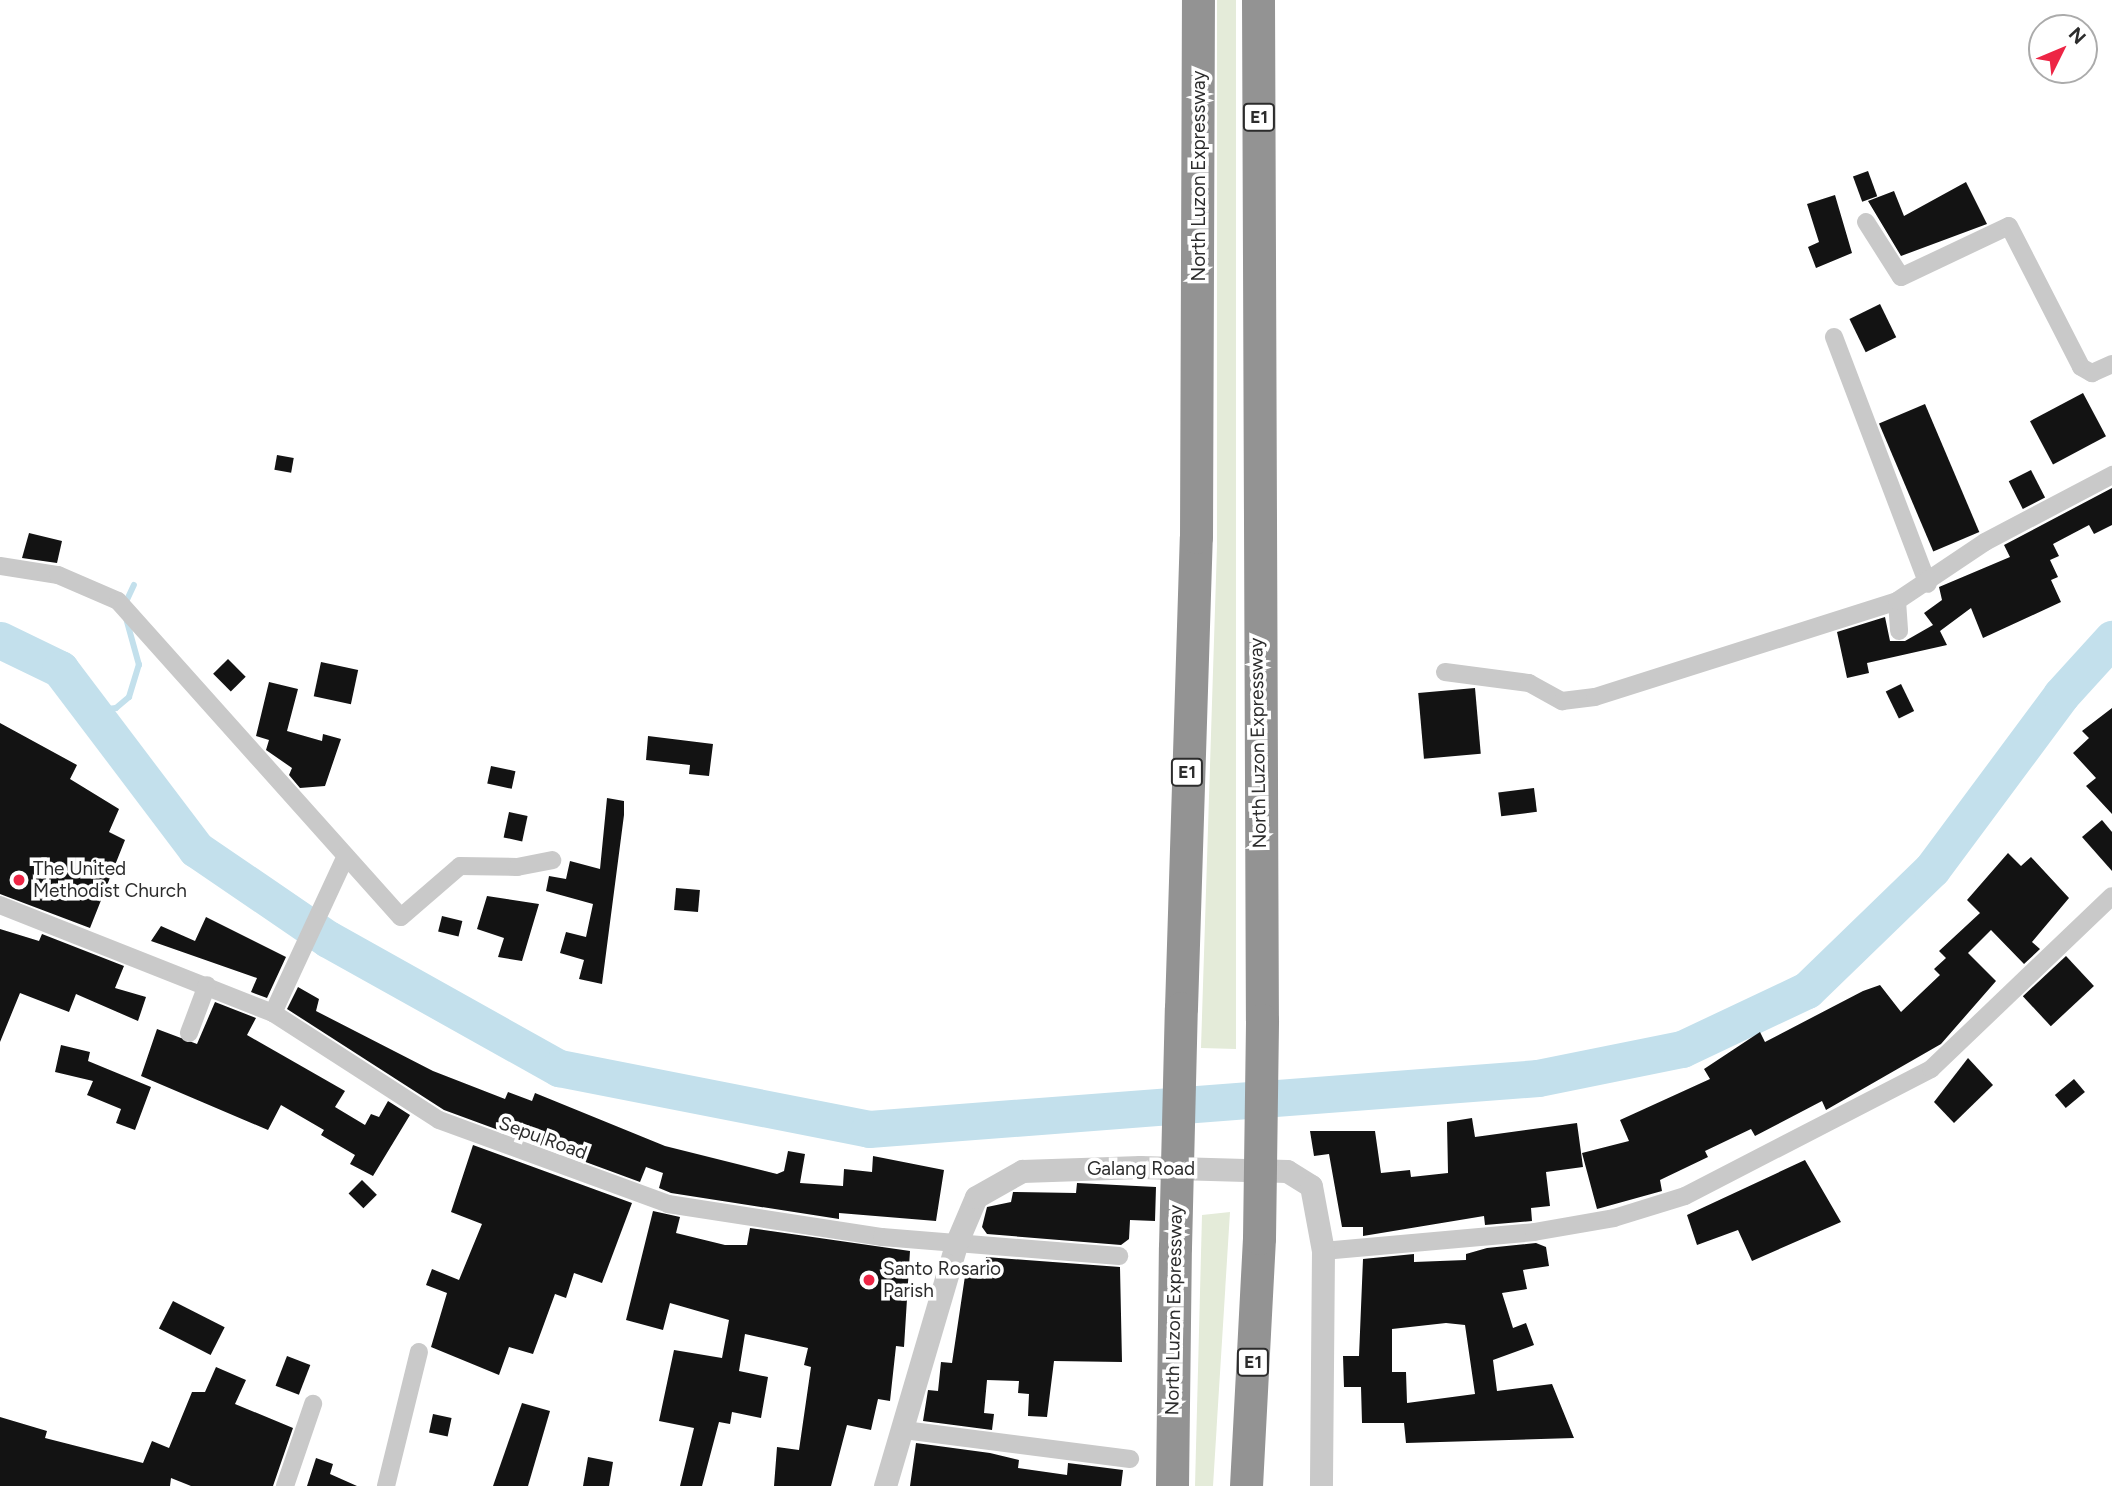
<!DOCTYPE html>
<style>
body{margin:0}
#map{position:relative;width:2112px;height:1486px;overflow:hidden;background:#fff;font-family:Figtree,sans-serif}
div>[style]{position:absolute}
.green>*{inset:0;background:#e4ebd9}
.stream>*{height:6px;margin:-3px;padding:0 3px;transform-origin:3px;border-radius:3px;background:#c3e0ec}
.river>*{height:37px;margin:-18.5px;padding:0 18.5px;transform-origin:18.5px;border-radius:18.5px;background:#c3e0ec}
.building>*{inset:0;background:#131313;transform-origin:0 0}
.minor>*{height:18px;margin:-9px;padding:0 9px;transform-origin:9px;border-radius:9px;background:#c9c9c9}
.tertiary>*{height:23px;margin:-11.5px;padding:0 11.5px;transform-origin:11.5px;border-radius:11.5px;background:#c9c9c9}
.motorway>*{height:33px;margin:-16.5px;padding:0 16.5px;transform-origin:16.5px;border-radius:16.5px;background:#939393}
.motorway-bridge>*{height:33px;margin:-16.5px;padding:0 16.5px;transform-origin:16.5px;border-radius:16.5px;background:#939393}
.dots>*{width:19px;height:19px;translate:-50% -50%;box-sizing:border-box;border:4px solid #fff;border-radius:50%}
span{translate:-50% -50%;white-space:nowrap;text-align:center;line-height:1.15;-webkit-text-stroke:7px #fff;paint-order:stroke}
.shield-label span{padding:2px 5px;background:#fff;border:2px solid;border-radius:5px;-webkit-text-stroke-width:0}
.shield-label{font-size:18px;color:#2c2c2c;font-weight:700}
.street-label{font-size:19px;color:#2c2c2c}
.poi-label{font-size:19px;color:#2c2c2c}
.left{translate:0 -50%;text-align:left}
.north{position:absolute;left:2028px;top:14px;width:70px;height:70px;box-sizing:border-box;background:#fff;border:2px solid #ababab;border-radius:50%;rotate:47deg;font-size:19px;font-weight:700;line-height:28px;text-align:center;color:#2c2c2c}
.north::after{content:'';display:block;margin:auto;width:24px;height:32px;background:#ed2545;clip-path:polygon(50% 0,100% 100%,50% 72%,0 100%)}
</style>
<div id="map">
<div class="green">
<div style="clip-path:polygon(1217px 0,1236px 0,1236px 1049px,1201px 1048px,1217px 546px)"></div>
<div style="clip-path:polygon(1230px 1212px,1213px 1486px,1195px 1486px,1202px 1215px)"></div>
</div>
<div class="stream">
<div style="left:125px;top:604px;width:21px;rotate:-65deg"></div>
<div style="left:92px;top:711px;width:24px;rotate:-7deg"></div>
<div style="left:116px;top:708px;width:17px;rotate:-40deg"></div>
<div style="left:129px;top:697px;width:34px;rotate:-73deg"></div>
<div style="left:139px;top:665px;width:49px;rotate:-105.5deg"></div>
</div>
<div class="river">
<div style="left:0;top:640px;width:67px;rotate:25.8deg"></div>
<div style="left:60px;top:669px;width:226px;rotate:52.9deg"></div>
<div style="left:196px;top:849px;width:160px;rotate:34.3deg"></div>
<div style="left:328px;top:939px;width:265px;rotate:29.2deg"></div>
<div style="left:559px;top:1068px;width:316px;rotate:11.1deg"></div>
<div style="left:869px;top:1129px;width:671px;rotate:-4.36deg"></div>
<div style="left:1538px;top:1078px;width:147px;rotate:-11.4deg"></div>
<div style="left:1682px;top:1049px;width:138px;rotate:-25.3deg"></div>
<div style="left:1807px;top:990px;width:174px;rotate:-44.1deg"></div>
<div style="left:1932px;top:869px;width:217px;rotate:-53.4deg"></div>
<div style="left:2061px;top:695px;width:76px;rotate:-47.7deg"></div>
</div>
<div class="building">
<div style="left:1868px;top:171px;width:27px;height:16px;rotate:70deg"></div>
<div style="clip-path:polygon(1966px 182px,1987px 224px,1901px 256px,1868px 201px,1894px 191px,1904px 216px)"></div>
<div style="clip-path:polygon(1835px 195px,1852px 253px,1816px 268px,1808px 247px,1819px 242px,1807px 204px)"></div>
<div style="left:1880px;top:304px;width:37px;height:34px;rotate:64deg"></div>
<div style="left:2083px;top:393px;width:49px;height:60px;rotate:62deg"></div>
<div style="left:1925px;top:404px;width:139px;height:50px;rotate:67deg"></div>
<div style="left:277px;top:455px;width:17px;height:15px;rotate:10deg"></div>
<div style="left:2031px;top:470px;width:31px;height:25px;rotate:63deg"></div>
<div style="clip-path:polygon(2112px 488px,2112px 525px,2094px 534px,2089px 525px,2053px 544px,2059px 556px,2050px 560px,2058px 577px,2051px 580px,2061px 602px,1983px 638px,1971px 608px,1940px 631px,1947px 645px,1867px 663px,1869px 673px,1847px 678px,1837px 632px,1885px 617px,1890px 641px,1905px 641px,1933px 625px,1924px 613px,1942px 600px,1939px 587px,2010px 557px,2004px 545px)"></div>
<div style="clip-path:polygon(29px 533px,62px 541px,57px 563px,22px 558px)"></div>
<div style="left:228px;top:659px;width:25px;height:21px;rotate:45deg"></div>
<div style="left:321px;top:662px;width:38px;height:35px;rotate:12deg"></div>
<div style="clip-path:polygon(269px 682px,298px 689px,287px 731px,322px 741px,323px 734px,341px 739px,325px 786px,300px 788px,289px 775px,292px 768px,266px 750px,269px 740px,256px 736px)"></div>
<div style="left:1901px;top:684px;width:30px;height:17px;rotate:64deg"></div>
<div style="left:1475px;top:688px;width:66px;height:57px;rotate:85deg"></div>
<div style="clip-path:polygon(2112px 708px,2112px 814px,2086px 786px,2096px 778px,2073px 753px,2089px 738px,2082px 731px)"></div>
<div style="clip-path:polygon(0 723px,77px 765px,70px 779px,119px 809px,109px 832px,125px 840px,90px 928px,0 894px)"></div>
<div style="clip-path:polygon(648px 736px,713px 744px,709px 776px,689px 774px,690px 765px,646px 760px)"></div>
<div style="left:491px;top:766px;width:25px;height:18px;rotate:12deg"></div>
<div style="left:1534px;top:788px;width:24px;height:36px;rotate:83deg"></div>
<div style="clip-path:polygon(607px 798px,624px 801px,624px 815px,602px 984px,579px 979px,584px 960px,560px 953px,566px 932px,586px 937px,593px 904px,546px 891px,549px 876px,566px 879px,570px 861px,600px 869px)"></div>
<div style="left:509px;top:812px;width:19px;height:26px;rotate:12deg"></div>
<div style="clip-path:polygon(2102px 820px,2112px 832px,2112px 871px,2082px 837px)"></div>
<div style="clip-path:polygon(2008px 853px,2021px 866px,2031px 857px,2069px 898px,2032px 942px,2040px 949px,2024px 964px,1991px 930px,1968px 953px,1996px 981px,1941px 1044px,1826px 1110px,1822px 1101px,1755px 1136px,1751px 1129px,1705px 1151px,1708px 1157px,1660px 1180px,1662px 1191px,1597px 1209px,1582px 1153px,1629px 1141px,1620px 1120px,1710px 1079px,1704px 1069px,1760px 1032px,1765px 1042px,1863px 991px,1880px 985px,1901px 1012px,1940px 975px,1934px 969px,1946px 958px,1939px 951px,1980px 913px,1967px 900px)"></div>
<div style="left:676px;top:888px;width:24px;height:22px;rotate:5deg"></div>
<div style="clip-path:polygon(487px 896px,539px 904px,522px 961px,498px 957px,504px 938px,477px 929px)"></div>
<div style="left:442px;top:916px;width:21px;height:16px;rotate:14deg"></div>
<div style="clip-path:polygon(206px 917px,286px 957px,267px 998px,251px 992px,257px 978px,151px 941px,161px 926px,195px 941px)"></div>
<div style="clip-path:polygon(0 929px,39px 941px,42px 934px,124px 966px,115px 988px,146px 997px,138px 1021px,76px 994px,69px 1012px,20px 993px,0 1042px)"></div>
<div style="left:2066px;top:956px;width:41px;height:59px;rotate:47deg"></div>
<div style="clip-path:polygon(298px 987px,319px 999px,316px 1011px,433px 1071px,505px 1099px,508px 1092px,532px 1101px,535px 1093px,665px 1146px,777px 1174px,784px 1171px,788px 1151px,805px 1154px,800px 1183px,843px 1186px,844px 1169px,872px 1172px,873px 1156px,944px 1170px,936px 1221px,839px 1213px,839px 1219px,671px 1193px,659px 1188px,663px 1173px,646px 1167px,640px 1182px,444px 1110px,287px 1009px)"></div>
<div style="clip-path:polygon(215px 1002px,256px 1018px,247px 1035px,345px 1091px,335px 1107px,365px 1125px,371px 1114px,379px 1117px,388px 1101px,410px 1115px,373px 1176px,350px 1164px,355px 1155px,321px 1135px,324px 1130px,281px 1105px,268px 1130px,141px 1076px,157px 1029px,197px 1044px)"></div>
<div style="clip-path:polygon(61px 1045px,90px 1052px,88px 1061px,151px 1087px,135px 1130px,116px 1123px,121px 1109px,87px 1095px,93px 1081px,55px 1072px)"></div>
<div style="clip-path:polygon(1968px 1058px,1993px 1085px,1954px 1123px,1934px 1102px)"></div>
<div style="left:2074px;top:1079px;width:17px;height:25px;rotate:50deg"></div>
<div style="clip-path:polygon(1472px 1118px,1475px 1137px,1577px 1123px,1583px 1167px,1546px 1172px,1550px 1206px,1531px 1208px,1532px 1221px,1485px 1225px,1484px 1216px,1363px 1236px,1363px 1227px,1342px 1227px,1329px 1154px,1314px 1156px,1310px 1131px,1375px 1131px,1381px 1173px,1410px 1170px,1411px 1177px,1448px 1173px,1447px 1122px)"></div>
<div style="clip-path:polygon(473px 1145px,632px 1203px,602px 1283px,574px 1273px,566px 1298px,555px 1294px,533px 1354px,509px 1347px,499px 1375px,431px 1347px,447px 1293px,426px 1285px,432px 1269px,459px 1280px,482px 1224px,451px 1212px)"></div>
<div style="clip-path:polygon(1805px 1160px,1841px 1222px,1752px 1261px,1738px 1230px,1697px 1245px,1687px 1215px)"></div>
<div style="left:362px;top:1180px;width:21px;height:19px;rotate:45deg"></div>
<div style="clip-path:polygon(1077px 1183px,1156px 1187px,1155px 1221px,1130px 1220px,1129px 1239px,1121px 1245px,987px 1234px,982px 1227px,987px 1207px,1011px 1202px,1013px 1192px,1076px 1193px)"></div>
<div style="clip-path:polygon(653px 1211px,680px 1217px,676px 1233px,725px 1245px,747px 1245px,750px 1228px,910px 1251px,904px 1347px,896px 1346px,890px 1401px,878px 1399px,871px 1430px,847px 1425px,831px 1486px,774px 1486px,777px 1447px,799px 1450px,811px 1367px,804px 1365px,808px 1348px,745px 1334px,739px 1371px,768px 1377px,761px 1418px,732px 1412px,730px 1424px,719px 1422px,702px 1486px,680px 1486px,694px 1428px,659px 1421px,674px 1350px,722px 1358px,729px 1320px,670px 1303px,663px 1330px,626px 1320px)"></div>
<div style="clip-path:polygon(evenodd,1536px 1243px,1546px 1247px,1549px 1266px,1523px 1270px,1527px 1289px,1502px 1293px,1513px 1328px,1526px 1323px,1534px 1345px,1493px 1360px,1497px 1391px,1552px 1384px,1574px 1438px,1406px 1443px,1404px 1423px,1362px 1423px,1361px 1387px,1344px 1387px,1343px 1356px,1359px 1356px,1363px 1259px,1414px 1254px,1414px 1262px,1466px 1260px,1466px 1254px,1487px 1248px,1536px 1243px,1446px 1323px,1465px 1325px,1475px 1394px,1407px 1403px,1406px 1372px,1392px 1372px,1392px 1329px,1446px 1323px)"></div>
<div style="clip-path:polygon(986px 1257px,1120px 1267px,1122px 1362px,1054px 1361px,1047px 1417px,1028px 1416px,1029px 1394px,1018px 1393px,1019px 1381px,987px 1380px,984px 1413px,994px 1414px,992px 1430px,923px 1421px,928px 1390px,938px 1391px,941px 1362px,952px 1363px,965px 1276px,984px 1277px)"></div>
<div style="left:173px;top:1301px;width:58px;height:31px;rotate:27deg"></div>
<div style="left:287px;top:1356px;width:25px;height:32px;rotate:21deg"></div>
<div style="clip-path:polygon(216px 1367px,246px 1380px,235px 1404px,293px 1428px,273px 1486px,191px 1486px,171px 1478px,170px 1486px,0 1486px,0 1417px,47px 1431px,45px 1438px,143px 1463px,152px 1441px,169px 1448px,192px 1392px,205px 1392px)"></div>
<div style="clip-path:polygon(522px 1403px,550px 1411px,528px 1486px,493px 1486px)"></div>
<div style="left:433px;top:1414px;width:19px;height:19px;rotate:12deg"></div>
<div style="clip-path:polygon(916px 1443px,990px 1453px,1019px 1460px,1018px 1468px,1067px 1475px,1068px 1463px,1123px 1470px,1121px 1486px,910px 1486px)"></div>
<div style="clip-path:polygon(588px 1457px,613px 1462px,609px 1486px,583px 1486px)"></div>
<div style="clip-path:polygon(316px 1458px,333px 1464px,330px 1474px,357px 1486px,307px 1486px)"></div>
</div>
<div class="minor">
<div style="left:1866px;top:222px;width:65px;rotate:57.5deg"></div>
<div style="left:1901px;top:277px;width:119px;rotate:-25.3deg"></div>
<div style="left:2009px;top:226px;width:158px;rotate:62.9deg"></div>
<div style="left:2081px;top:367px;width:13px;rotate:29deg"></div>
<div style="left:2092px;top:373px;width:22px;rotate:-24deg"></div>
<div style="left:1834px;top:337px;width:264px;rotate:69.2deg"></div>
<div style="left:0;top:566px;width:59px;rotate:8.8deg"></div>
<div style="left:58px;top:575px;width:65px;rotate:23.4deg"></div>
<div style="left:118px;top:601px;width:424px;rotate:48.2deg"></div>
<div style="left:401px;top:917px;width:78px;rotate:-40.8deg"></div>
<div style="left:460px;top:866px;width:57px;rotate:1deg"></div>
<div style="left:517px;top:867px;width:36px;rotate:-11deg"></div>
<div style="left:1897px;top:601px;width:30px;rotate:86deg"></div>
<div style="left:1445px;top:672px;width:85px;rotate:7.5deg"></div>
<div style="left:1529px;top:683px;width:38px;rotate:29deg"></div>
<div style="left:1562px;top:701px;width:33px;rotate:-7deg"></div>
<div style="left:1595px;top:697px;width:317px;rotate:-17.6deg"></div>
<div style="left:1897px;top:601px;width:106px;rotate:-33.8deg"></div>
<div style="left:1985px;top:542px;width:144px;rotate:-27.8deg"></div>
<div style="left:0;top:905px;width:294px;rotate:21.6deg"></div>
<div style="left:273px;top:1013px;width:197px;rotate:32.8deg"></div>
<div style="left:439px;top:1120px;width:244px;rotate:20.1deg"></div>
<div style="left:668px;top:1204px;width:217px;rotate:8.8deg"></div>
<div style="left:882px;top:1237px;width:238px;rotate:4.6deg"></div>
<div style="left:273px;top:1013px;width:173px;rotate:-65.1deg"></div>
<div style="left:189px;top:1033px;width:51px;rotate:-69.4deg"></div>
<div style="left:1323px;top:1251px;width:212px;rotate:-5.1deg"></div>
<div style="left:1534px;top:1232px;width:81px;rotate:-9.9deg"></div>
<div style="left:1614px;top:1218px;width:74px;rotate:-17.2deg"></div>
<div style="left:1685px;top:1196px;width:277px;rotate:-27.3deg"></div>
<div style="left:1931px;top:1069px;width:250px;rotate:-43.7deg"></div>
<div style="left:904px;top:1430px;width:228px;rotate:7.3deg"></div>
<div style="left:285px;top:1486px;width:87px;rotate:-71.1deg"></div>
<div style="left:386px;top:1486px;width:138px;rotate:-76.2deg"></div>
</div>
<div class="tertiary">
<div style="left:885px;top:1486px;width:252px;rotate:-73.6deg"></div>
<div style="left:956px;top:1244px;width:51px;rotate:-66.9deg"></div>
<div style="left:976px;top:1197px;width:53px;rotate:-29.5deg"></div>
<div style="left:1022px;top:1171px;width:118px;rotate:-1.9deg"></div>
<div style="left:1140px;top:1167px;width:147px;rotate:1.6deg"></div>
<div style="left:1287px;top:1171px;width:28px;rotate:32deg"></div>
<div style="left:1311px;top:1186px;width:66px;rotate:79.5deg"></div>
<div style="left:1323px;top:1251px;width:235px;rotate:90.5deg"></div>
</div>
<div class="motorway">
<div style="left:1258px;top:0;width:1020px;rotate:89.78deg"></div>
<div style="left:1181px;top:1008px;width:471px;rotate:-88.2deg"></div>
<div style="left:1196px;top:537px;width:537px;rotate:-89.79deg"></div>
<div style="left:1172px;top:1486px;width:239px;rotate:-89.3deg"></div>
<div style="left:1246px;top:1486px;width:248px;rotate:-87deg"></div>
</div>
<div class="motorway-bridge">
<div style="left:1259px;top:1238px;width:218px;rotate:-89.2deg"></div>
<div style="left:1175px;top:1247px;width:239px;rotate:-88.6deg"></div>
</div>
<div class="dots">
<div style="left:19px;top:880px;background:#ed2545"></div>
<div style="left:869px;top:1280px;background:#ed2545"></div>
</div>
<div class="shield-label">
<span style="left:1259px;top:117px">E1</span>
<span style="left:1187px;top:772px">E1</span>
<span style="left:1253px;top:1362px">E1</span>
</div>
<div class="street-label">
<span style="left:1199px;top:176px;rotate:-90deg">North Luzon Expressway</span>
<span style="left:1258px;top:743px;rotate:-91deg">North Luzon Expressway</span>
<span style="left:543px;top:1138px;rotate:20deg">Sepu Road</span>
<span style="left:1141px;top:1169px">Galang Road</span>
<span style="left:1174px;top:1310px;rotate:-89deg">North Luzon Expressway</span>
</div>
<div class="poi-label">
<span class="left" style="left:33px;top:880px">The United<br>Methodist Church</span>
<span class="left" style="left:883px;top:1280px">Santo Rosario<br>Parish</span>
</div>
<div class="north">N</div>
</div>
